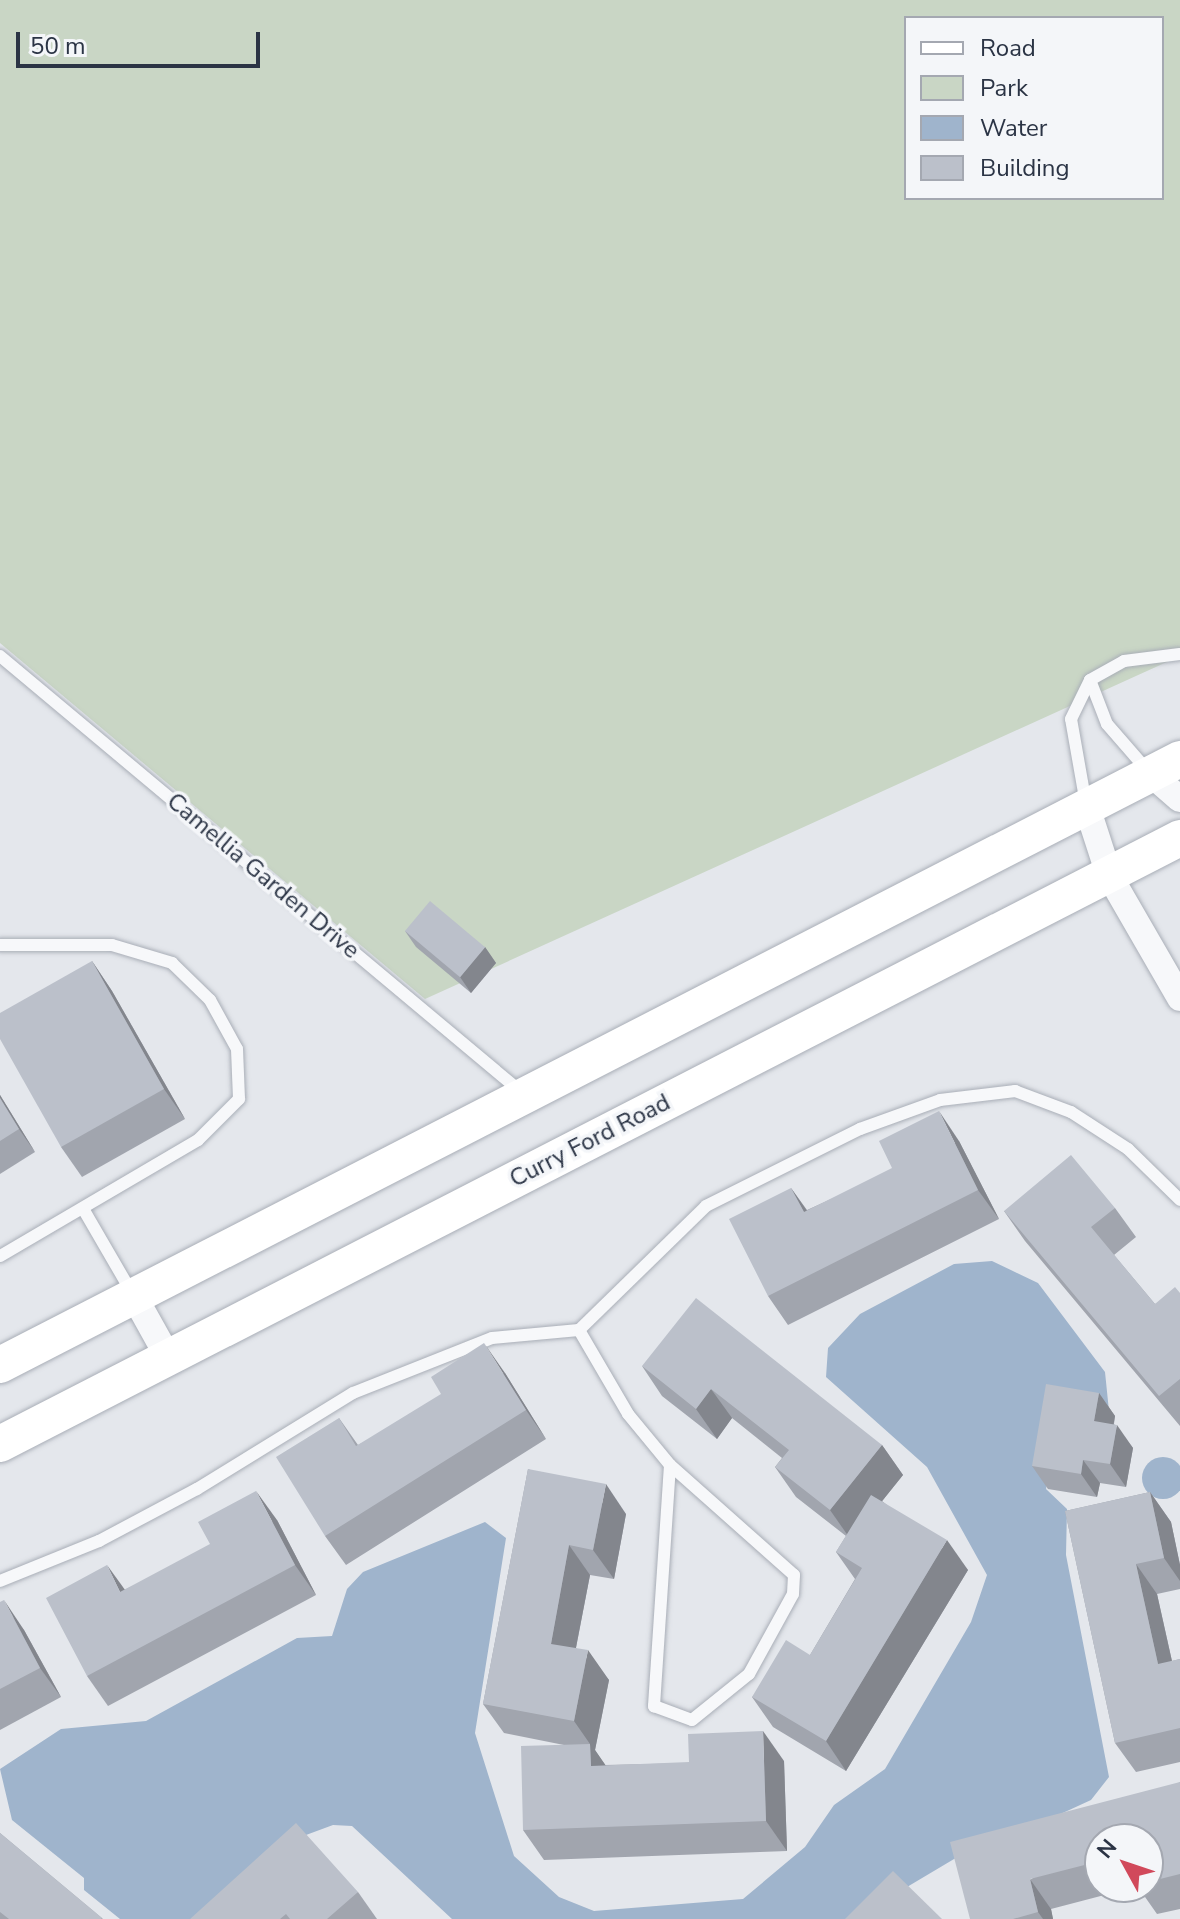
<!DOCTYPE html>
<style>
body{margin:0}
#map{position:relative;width:1180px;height:1919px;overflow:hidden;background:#e4e7ec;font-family:"Nunito Sans",sans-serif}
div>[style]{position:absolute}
.green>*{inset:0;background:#c9d6c5}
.water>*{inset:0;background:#9fb4cc}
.round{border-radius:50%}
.roads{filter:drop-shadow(0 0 2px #a9aeb7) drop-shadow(0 0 2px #a9aeb7)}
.lane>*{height:12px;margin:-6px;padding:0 6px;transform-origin:6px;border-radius:6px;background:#f7f8fa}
.street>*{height:26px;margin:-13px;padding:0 13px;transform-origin:13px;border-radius:13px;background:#f7f8fa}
.secondary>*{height:36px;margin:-18px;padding:0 18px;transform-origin:18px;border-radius:18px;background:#fff}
.wall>*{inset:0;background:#a1a5ae}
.shaded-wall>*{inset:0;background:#83868d}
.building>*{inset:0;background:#bbc0ca;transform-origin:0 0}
span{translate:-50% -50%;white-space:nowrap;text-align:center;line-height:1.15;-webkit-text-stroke:7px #f4f6f9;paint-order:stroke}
.street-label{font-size:24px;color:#2b3445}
.legend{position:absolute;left:904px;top:16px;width:260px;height:184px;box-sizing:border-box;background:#f4f6f9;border:2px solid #a4a8b1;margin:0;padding:10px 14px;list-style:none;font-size:24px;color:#2b3445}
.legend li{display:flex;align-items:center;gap:16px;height:40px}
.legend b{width:40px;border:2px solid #a4a8b1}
.north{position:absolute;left:1084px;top:1823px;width:80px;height:80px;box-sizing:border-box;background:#f4f6f9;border:2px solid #a4a8b1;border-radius:50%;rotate:310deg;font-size:22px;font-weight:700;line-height:32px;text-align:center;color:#2b3445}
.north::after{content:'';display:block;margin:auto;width:28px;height:36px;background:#d1495b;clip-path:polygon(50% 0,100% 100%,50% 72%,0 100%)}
.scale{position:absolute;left:16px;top:32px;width:244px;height:36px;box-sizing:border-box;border:4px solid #2b3445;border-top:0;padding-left:10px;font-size:24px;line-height:28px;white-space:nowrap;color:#2b3445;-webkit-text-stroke:6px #f4f6f9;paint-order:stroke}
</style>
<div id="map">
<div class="green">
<div style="clip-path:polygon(evenodd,0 0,1180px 0,1180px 656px,425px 999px,0 643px,0 0,906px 18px,1162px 18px,1162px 198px,906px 198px,906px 18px)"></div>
</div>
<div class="water">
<div style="clip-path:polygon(992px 1261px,1038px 1283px,1105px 1372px,1109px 1411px,1062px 1407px,1046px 1489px,1067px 1509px,1066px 1555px,1109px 1777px,1091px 1800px,1002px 1841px,986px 1840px,907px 1887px,869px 1919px,452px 1919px,352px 1826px,333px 1825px,306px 1835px,204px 1919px,120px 1919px,84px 1890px,84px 1878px,12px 1820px,0 1769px,61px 1729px,146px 1721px,297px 1638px,332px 1636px,347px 1589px,363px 1572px,485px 1522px,506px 1538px,475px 1733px,514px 1856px,559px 1897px,594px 1911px,743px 1899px,805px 1847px,834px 1805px,885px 1769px,971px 1622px,987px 1575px,927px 1467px,826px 1377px,828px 1348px,860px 1314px,954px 1264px)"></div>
<div class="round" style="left:1142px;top:1457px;width:42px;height:42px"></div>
</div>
<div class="roads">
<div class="lane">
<div style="left:0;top:656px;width:679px;rotate:39.92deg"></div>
<div style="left:1090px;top:680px;width:47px;rotate:68.9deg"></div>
<div style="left:1107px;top:724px;width:61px;rotate:49deg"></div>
<div style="left:1086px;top:804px;width:86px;rotate:-100deg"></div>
<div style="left:1071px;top:719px;width:43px;rotate:-64deg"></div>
<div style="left:1090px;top:680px;width:39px;rotate:-29deg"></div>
<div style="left:1124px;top:661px;width:56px;rotate:-7.1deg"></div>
<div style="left:0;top:945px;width:112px"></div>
<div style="left:112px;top:945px;width:63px;rotate:16.7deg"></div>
<div style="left:172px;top:963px;width:53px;rotate:44.2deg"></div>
<div style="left:210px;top:1000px;width:56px;rotate:61.1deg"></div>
<div style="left:237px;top:1049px;width:50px;rotate:87.7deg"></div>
<div style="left:239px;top:1099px;width:58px;rotate:135deg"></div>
<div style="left:198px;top:1140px;width:229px;rotate:149.6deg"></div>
<div style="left:85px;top:1212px;width:94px;rotate:59.9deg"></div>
<div style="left:579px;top:1330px;width:97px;rotate:59.7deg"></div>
<div style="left:628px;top:1414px;width:66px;rotate:50.5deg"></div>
<div style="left:670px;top:1465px;width:242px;rotate:93.8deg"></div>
<div style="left:654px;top:1706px;width:40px;rotate:20.2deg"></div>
<div style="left:692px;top:1720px;width:73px;rotate:-38.9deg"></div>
<div style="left:749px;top:1674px;width:91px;rotate:-61.2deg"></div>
<div style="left:793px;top:1594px;width:19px;rotate:-87deg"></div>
<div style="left:794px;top:1575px;width:166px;rotate:-138.4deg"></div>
<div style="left:0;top:1581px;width:107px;rotate:-22deg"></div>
<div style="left:99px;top:1541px;width:111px;rotate:-28deg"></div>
<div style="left:197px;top:1489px;width:183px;rotate:-31.6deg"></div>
<div style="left:353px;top:1393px;width:149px;rotate:-21.6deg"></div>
<div style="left:492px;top:1338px;width:87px;rotate:-5.3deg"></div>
<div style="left:579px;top:1330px;width:177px;rotate:-44.3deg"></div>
<div style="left:706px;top:1206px;width:172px;rotate:-26.6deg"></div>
<div style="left:860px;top:1129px;width:85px;rotate:-19.9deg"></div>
<div style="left:940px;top:1100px;width:76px;rotate:-6.8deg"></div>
<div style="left:1015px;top:1091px;width:60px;rotate:20.6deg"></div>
<div style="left:1071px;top:1112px;width:68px;rotate:33deg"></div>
<div style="left:1128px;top:1149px;width:73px;rotate:44.4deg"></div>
</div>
<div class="street">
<div style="left:1151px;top:774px;width:38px;rotate:41deg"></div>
<div style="left:1087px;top:807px;width:71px;rotate:72.1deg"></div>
<div style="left:1109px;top:875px;width:142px;rotate:60deg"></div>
<div style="left:134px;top:1296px;width:70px;rotate:60.9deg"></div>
</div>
<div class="secondary">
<div style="left:0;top:1365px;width:1327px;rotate:-27.18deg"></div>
<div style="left:0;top:1444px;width:1327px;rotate:-27.18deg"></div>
</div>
</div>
<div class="wall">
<div style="clip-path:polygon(405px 931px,485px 947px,496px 963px,471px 993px,416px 947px)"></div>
<div style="clip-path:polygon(92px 961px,112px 991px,185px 1119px,82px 1177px,61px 1147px)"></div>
<div style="clip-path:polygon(0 1095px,35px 1152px,0 1174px)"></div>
<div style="clip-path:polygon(959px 1141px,999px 1219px,788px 1325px,768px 1296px,791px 1188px,807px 1210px)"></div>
<div style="clip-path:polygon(1115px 1208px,1136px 1237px,1114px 1255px,1155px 1304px,1180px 1293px,1180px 1426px,1025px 1241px,1004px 1211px)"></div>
<div style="clip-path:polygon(642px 1366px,882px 1445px,903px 1475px,882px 1501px,968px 1570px,846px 1771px,773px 1727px,752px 1697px,810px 1655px,855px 1579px,836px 1552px,846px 1536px,796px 1497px,775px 1467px,782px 1458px,732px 1418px,717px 1439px,662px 1396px)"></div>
<div style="clip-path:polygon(505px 1373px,546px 1439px,346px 1565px,325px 1536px,339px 1418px,358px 1445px)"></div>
<div style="clip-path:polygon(1099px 1393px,1115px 1416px,1114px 1424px,1133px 1448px,1126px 1487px,1100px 1483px,1097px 1497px,1048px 1489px,1032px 1466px)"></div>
<div style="clip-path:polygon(528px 1469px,626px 1514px,614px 1579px,590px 1575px,576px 1648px,609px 1680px,595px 1750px,605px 1765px,784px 1761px,787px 1851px,544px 1860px,523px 1830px,564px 1745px,504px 1733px,483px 1704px)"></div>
<div style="clip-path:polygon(1150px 1492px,1171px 1522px,1180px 1565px,1180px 1589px,1157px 1594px,1172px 1661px,1180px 1659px,1180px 1762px,1136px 1772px,1115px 1743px,1065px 1511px)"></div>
<div style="clip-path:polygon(277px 1520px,316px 1595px,108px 1706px,87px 1676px,124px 1590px)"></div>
<div style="clip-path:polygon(0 1602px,24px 1630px,61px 1697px,0 1730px)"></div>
<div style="clip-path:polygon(1180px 1782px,1180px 1909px,1157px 1914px,1138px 1887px,1148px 1887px,1148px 1839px,1100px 1839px,1100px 1887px,1135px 1887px,1051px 1909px,1053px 1919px,970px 1919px)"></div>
<div style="clip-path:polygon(0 1833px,103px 1919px,0 1919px)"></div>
<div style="clip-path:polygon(358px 1892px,377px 1919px,190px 1919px)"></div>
</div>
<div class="shaded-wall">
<div style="clip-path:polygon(485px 947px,496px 963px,471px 993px,460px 977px)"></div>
<div style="clip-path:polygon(92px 961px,112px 991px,185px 1119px,164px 1089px)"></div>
<div style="clip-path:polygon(0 1095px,35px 1152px,19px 1129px,0 1098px)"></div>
<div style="clip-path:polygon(939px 1111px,959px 1141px,999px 1219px,978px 1190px)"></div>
<div style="clip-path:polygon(791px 1188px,812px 1218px,804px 1212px)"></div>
<div style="clip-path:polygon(484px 1343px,505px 1373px,546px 1439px,526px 1410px)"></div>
<div style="clip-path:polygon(711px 1389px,732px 1418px,717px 1439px,696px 1409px)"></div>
<div style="clip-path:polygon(1099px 1393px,1115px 1416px,1110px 1444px,1094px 1421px)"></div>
<div style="clip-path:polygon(1117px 1425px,1133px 1448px,1126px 1487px,1110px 1464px)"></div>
<div style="clip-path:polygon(882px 1445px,903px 1475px,851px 1540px,830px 1510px)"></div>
<div style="clip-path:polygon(1083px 1460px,1100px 1483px,1097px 1497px,1081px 1474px)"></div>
<div style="clip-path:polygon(606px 1484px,626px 1514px,614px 1579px,593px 1550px)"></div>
<div style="clip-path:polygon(256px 1491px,277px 1520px,316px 1595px,295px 1565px)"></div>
<div style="clip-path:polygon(1150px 1492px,1171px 1522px,1180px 1565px,1180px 1581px,1164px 1558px)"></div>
<div style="clip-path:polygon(947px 1540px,968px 1570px,846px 1771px,826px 1741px)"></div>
<div style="clip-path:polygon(569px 1545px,590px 1575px,571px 1673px,551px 1644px)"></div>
<div style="clip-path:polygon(1136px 1564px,1157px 1594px,1179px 1693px,1158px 1664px)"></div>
<div style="clip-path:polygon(107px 1565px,128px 1594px,120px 1592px)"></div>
<div style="clip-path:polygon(4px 1600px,24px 1630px,61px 1697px,40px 1668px)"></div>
<div style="clip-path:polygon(588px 1650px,609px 1680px,595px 1750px,611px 1773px,591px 1766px,590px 1744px,574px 1721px)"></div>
<div style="clip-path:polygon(763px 1731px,784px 1761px,787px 1851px,766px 1821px)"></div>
<div style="clip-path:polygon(1030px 1879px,1051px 1909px,1053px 1919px,1043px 1919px,1038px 1912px)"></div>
</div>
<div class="building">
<div style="left:430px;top:901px;width:72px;height:39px;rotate:40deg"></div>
<div style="clip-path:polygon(92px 961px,164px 1089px,61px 1147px,0 1039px,0 1013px)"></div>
<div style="clip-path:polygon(0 1098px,19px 1129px,0 1141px)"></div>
<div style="clip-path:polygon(939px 1111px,978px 1190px,768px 1296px,729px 1219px,791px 1188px,804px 1212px,892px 1168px,879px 1141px)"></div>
<div style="clip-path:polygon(1071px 1155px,1115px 1208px,1091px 1227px,1155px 1304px,1175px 1287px,1180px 1293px,1180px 1379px,1159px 1396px,1004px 1211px)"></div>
<div style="clip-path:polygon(696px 1298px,882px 1445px,830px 1510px,775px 1467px,789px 1450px,711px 1389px,696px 1409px,642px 1366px)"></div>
<div style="clip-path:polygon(484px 1343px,526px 1410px,325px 1536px,276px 1457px,339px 1418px,356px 1446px,441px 1394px,431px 1377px)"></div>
<div style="clip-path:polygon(1046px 1384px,1099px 1393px,1094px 1421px,1117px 1425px,1110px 1464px,1083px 1460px,1081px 1474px,1032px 1466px)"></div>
<div style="clip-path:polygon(528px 1469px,606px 1484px,593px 1550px,569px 1545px,551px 1644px,588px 1650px,574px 1721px,483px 1704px)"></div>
<div style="clip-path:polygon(256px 1491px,295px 1565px,87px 1676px,46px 1598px,107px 1565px,120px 1592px,210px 1544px,198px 1522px)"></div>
<div style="clip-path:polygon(1150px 1492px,1164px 1558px,1136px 1564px,1158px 1664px,1180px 1659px,1180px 1728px,1115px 1743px,1065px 1511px)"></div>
<div style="clip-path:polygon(871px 1495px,947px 1540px,826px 1741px,752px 1697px,786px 1640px,810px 1655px,862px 1568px,836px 1552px)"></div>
<div style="clip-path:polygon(4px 1600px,40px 1668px,0 1689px,0 1602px)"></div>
<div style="clip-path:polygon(763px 1731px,766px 1821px,523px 1830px,521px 1746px,590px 1744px,591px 1766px,689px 1762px,688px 1734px)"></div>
<div style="clip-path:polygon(1180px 1782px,1180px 1874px,1148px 1882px,1148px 1839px,1100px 1839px,1100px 1861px,1030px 1879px,1038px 1912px,1013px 1919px,970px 1919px,950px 1842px)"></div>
<div style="clip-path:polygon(296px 1823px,358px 1892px,327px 1919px,290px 1919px,286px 1914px,280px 1919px,190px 1919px)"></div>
<div style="clip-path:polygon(0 1833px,102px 1918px,101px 1919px,9px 1919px,0 1912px)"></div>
<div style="clip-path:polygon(893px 1871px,942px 1919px,845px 1919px)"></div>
</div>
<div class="street-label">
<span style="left:263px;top:876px;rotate:40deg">Camellia Garden Drive</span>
<span style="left:590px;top:1141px;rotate:-27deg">Curry Ford Road</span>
</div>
<ul class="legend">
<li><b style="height:10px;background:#fff"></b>Road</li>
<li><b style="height:22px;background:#c9d6c5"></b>Park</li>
<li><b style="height:22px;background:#9fb4cc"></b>Water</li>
<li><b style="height:22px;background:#bbc0ca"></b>Building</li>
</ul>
<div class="north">N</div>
<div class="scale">50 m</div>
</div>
